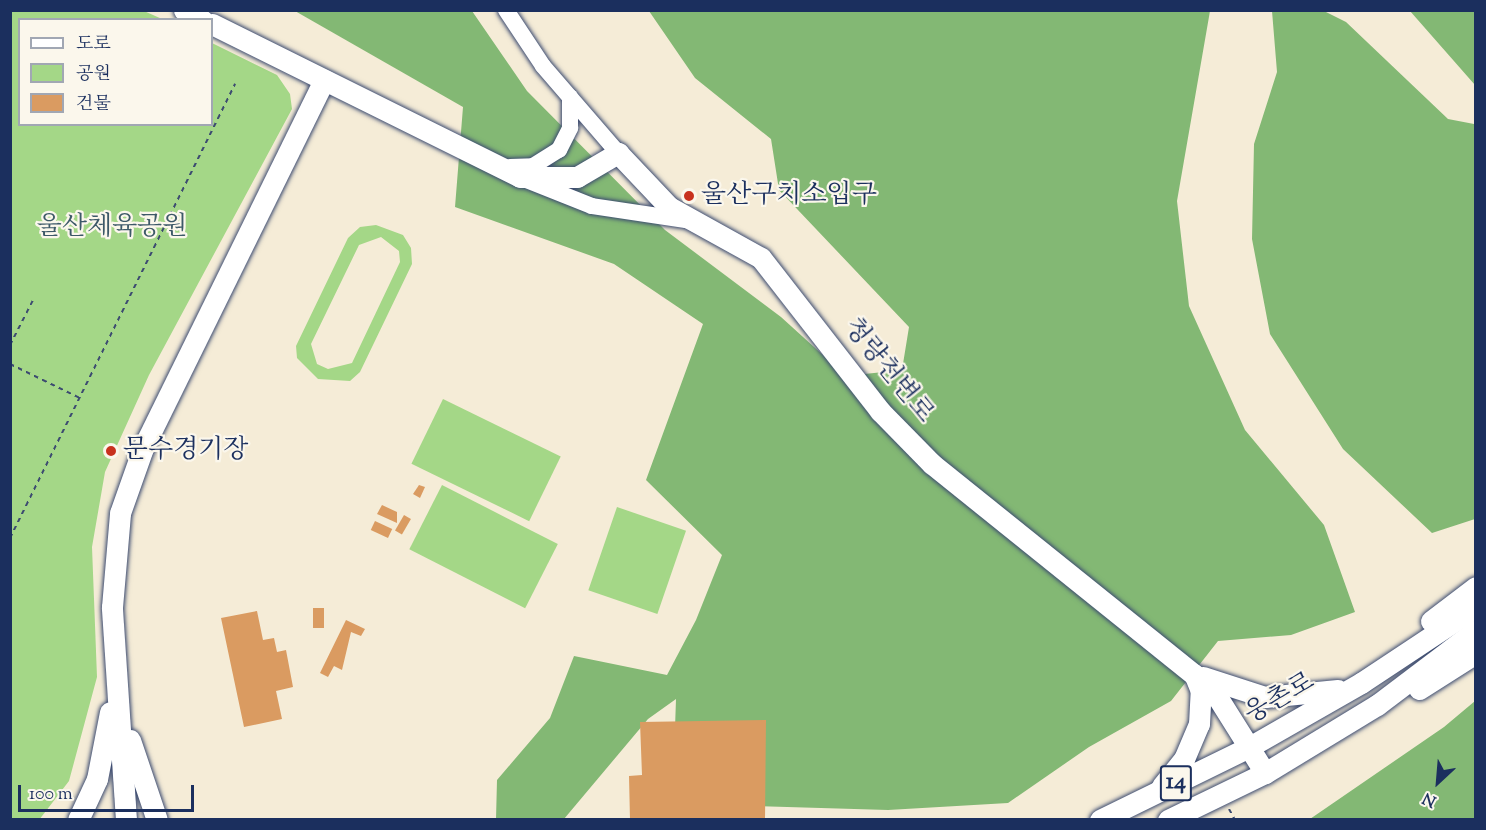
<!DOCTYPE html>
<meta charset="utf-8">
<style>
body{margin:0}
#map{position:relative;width:1486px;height:830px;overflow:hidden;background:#f5ecd7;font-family:"Sorts Mill Goudy","Noto Serif KR",serif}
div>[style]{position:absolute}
.green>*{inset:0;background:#a4d787;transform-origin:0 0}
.forest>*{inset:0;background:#83b874}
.building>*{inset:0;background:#da9b61;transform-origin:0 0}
.path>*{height:2px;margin-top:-1px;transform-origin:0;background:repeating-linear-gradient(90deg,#3c4b70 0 4.5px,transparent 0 9px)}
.roads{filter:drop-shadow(0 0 2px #3c4b70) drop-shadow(0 0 2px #3c4b70)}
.minor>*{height:16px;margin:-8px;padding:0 8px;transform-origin:8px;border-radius:8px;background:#fff}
.major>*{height:21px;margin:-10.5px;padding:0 10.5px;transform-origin:10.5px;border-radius:10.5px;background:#fff}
.dots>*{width:16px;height:16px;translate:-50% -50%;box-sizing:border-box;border:3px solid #fbf7ec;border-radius:50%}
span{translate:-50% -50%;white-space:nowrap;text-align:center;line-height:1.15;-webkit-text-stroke:4.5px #fbf7ec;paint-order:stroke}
.shield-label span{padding:2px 4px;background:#fbf7ec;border:2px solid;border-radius:4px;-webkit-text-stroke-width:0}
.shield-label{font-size:24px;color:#1b2f5e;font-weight:700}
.poi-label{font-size:26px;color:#1b2f5e}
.left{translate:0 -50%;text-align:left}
.park-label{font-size:26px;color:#3d5968}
.street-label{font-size:26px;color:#1b2f5e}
.frame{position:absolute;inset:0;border:12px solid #1b2f5e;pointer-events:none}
.legend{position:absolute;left:18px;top:18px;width:195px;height:108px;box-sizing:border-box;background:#fbf7ec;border:2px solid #a1a7b3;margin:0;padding:8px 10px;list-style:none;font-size:18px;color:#1b2f5e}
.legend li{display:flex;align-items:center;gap:12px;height:30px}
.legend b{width:30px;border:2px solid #a1a7b3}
.north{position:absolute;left:1408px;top:752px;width:60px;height:60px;-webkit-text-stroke:4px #fbf7ec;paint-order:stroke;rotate:206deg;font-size:16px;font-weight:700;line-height:24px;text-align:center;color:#1b2f5e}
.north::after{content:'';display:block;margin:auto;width:21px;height:27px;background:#1b2f5e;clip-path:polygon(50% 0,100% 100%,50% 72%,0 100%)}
.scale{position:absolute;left:18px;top:785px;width:176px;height:27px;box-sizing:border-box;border:3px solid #1b2f5e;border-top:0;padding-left:8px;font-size:18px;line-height:21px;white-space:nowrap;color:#1b2f5e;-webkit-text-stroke:4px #fbf7ec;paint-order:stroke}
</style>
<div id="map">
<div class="green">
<div style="clip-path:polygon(11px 10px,144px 11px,162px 19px,20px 20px,20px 124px,212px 124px,212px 43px,277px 75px,290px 94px,292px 109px,149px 375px,105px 472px,92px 547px,97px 677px,69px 781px,39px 820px,10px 819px)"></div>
<div style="clip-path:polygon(evenodd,376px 225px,403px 235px,411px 248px,412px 264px,360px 372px,350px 381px,318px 379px,297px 358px,296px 346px,348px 238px,360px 227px,376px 225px,381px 237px,399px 251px,400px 262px,352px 363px,328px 369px,317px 364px,311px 344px,359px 245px,381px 237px)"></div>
<div style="left:443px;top:399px;width:131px;height:72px;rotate:26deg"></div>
<div style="left:442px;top:485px;width:130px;height:72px;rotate:27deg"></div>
<div style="left:617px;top:507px;width:73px;height:88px;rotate:19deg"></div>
</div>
<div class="forest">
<div style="clip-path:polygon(295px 11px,472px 11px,527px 91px,665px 230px,781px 317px,846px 376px,902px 370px,909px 327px,779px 190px,771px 139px,695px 78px,649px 11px,1210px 11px,1177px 201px,1189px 306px,1245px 430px,1324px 525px,1355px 612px,1291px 635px,1218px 641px,1171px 701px,1089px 747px,1008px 803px,888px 810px,725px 805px,673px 786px,676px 699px,648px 719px,564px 819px,496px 819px,497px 780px,550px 718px,574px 656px,667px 675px,696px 620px,722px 555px,646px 480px,703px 324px,614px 264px,455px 207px,463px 107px)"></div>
<div style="clip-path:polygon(1272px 11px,1324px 11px,1346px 22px,1448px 119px,1474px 124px,1475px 85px,1410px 11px,1475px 11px,1475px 519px,1432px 533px,1343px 449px,1270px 334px,1252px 239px,1254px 144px,1277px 72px)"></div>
<div style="clip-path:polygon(1475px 701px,1475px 819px,1310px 819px,1444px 727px)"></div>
</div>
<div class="building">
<div style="clip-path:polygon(419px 485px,425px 487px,420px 498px,413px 494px)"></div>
<div style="clip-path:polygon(382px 505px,397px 512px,397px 523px,377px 514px)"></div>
<div style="left:404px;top:515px;width:8px;height:18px;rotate:30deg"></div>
<div style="left:375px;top:521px;width:19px;height:10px;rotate:25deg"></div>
<div style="left:313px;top:608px;width:11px;height:20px"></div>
<div style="clip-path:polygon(257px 611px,263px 640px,274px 638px,277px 652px,286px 650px,293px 687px,276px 691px,282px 719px,244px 727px,221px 618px)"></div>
<div style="clip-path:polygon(346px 620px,365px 629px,361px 636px,351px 632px,342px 670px,334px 666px,328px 677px,320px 673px)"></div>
<div style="clip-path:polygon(766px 720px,765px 820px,630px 820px,629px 776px,642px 775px,640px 722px)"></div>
</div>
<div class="path">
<div style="left:10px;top:345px;width:51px;rotate:-62.9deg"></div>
<div style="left:10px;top:364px;width:78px;rotate:25.9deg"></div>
<div style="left:10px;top:538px;width:507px;rotate:-63.64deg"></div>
<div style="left:1229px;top:809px;width:13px;rotate:61deg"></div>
</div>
<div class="roads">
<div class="minor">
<div style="left:506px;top:10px;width:67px;rotate:56.5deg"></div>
<div style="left:543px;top:66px;width:115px;rotate:49.2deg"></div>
<div style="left:510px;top:167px;width:23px;rotate:-2deg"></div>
<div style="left:533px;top:166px;width:31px;rotate:-32deg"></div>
<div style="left:559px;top:150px;width:25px;rotate:-63deg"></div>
<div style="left:570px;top:128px;width:31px;rotate:-90deg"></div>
<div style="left:524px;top:179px;width:73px;rotate:21.7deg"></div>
<div style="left:592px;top:206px;width:95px;rotate:8.5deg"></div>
</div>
<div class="major">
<div style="left:184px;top:10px;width:21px;rotate:29deg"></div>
<div style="left:212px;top:24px;width:344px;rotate:26.4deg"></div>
<div style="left:520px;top:177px;width:57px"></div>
<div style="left:577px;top:177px;width:48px;rotate:-30.3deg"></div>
<div style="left:618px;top:153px;width:74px;rotate:46.6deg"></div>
<div style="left:669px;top:207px;width:105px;rotate:29deg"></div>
<div style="left:761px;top:258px;width:194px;rotate:52.1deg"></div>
<div style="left:880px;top:411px;width:74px;rotate:45.5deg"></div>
<div style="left:932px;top:464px;width:361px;rotate:38.8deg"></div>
<div style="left:1213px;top:690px;width:98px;rotate:57.9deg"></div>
<div style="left:1431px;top:621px;width:56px;rotate:-37.1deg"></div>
<div style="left:1203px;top:677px;width:65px;rotate:17.9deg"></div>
<div style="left:1265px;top:697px;width:73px;rotate:-5.5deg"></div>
<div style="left:1419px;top:689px;width:67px;rotate:-32.3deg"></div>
<div style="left:130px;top:740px;width:84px;rotate:71.4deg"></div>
<div style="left:1162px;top:786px;width:35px;rotate:-51deg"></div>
<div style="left:1184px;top:759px;width:38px;rotate:-67deg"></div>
<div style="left:1199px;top:724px;width:33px;rotate:-87deg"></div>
<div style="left:1201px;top:691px;width:18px;rotate:-112deg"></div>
<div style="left:78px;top:820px;width:45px;rotate:-65.1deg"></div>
<div style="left:97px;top:779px;width:68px;rotate:-79deg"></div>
<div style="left:126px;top:820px;width:213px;rotate:-93.8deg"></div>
<div style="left:112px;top:607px;width:94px;rotate:-85.1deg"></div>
<div style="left:120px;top:513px;width:69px;rotate:-70.5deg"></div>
<div style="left:143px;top:448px;width:410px;rotate:-63.8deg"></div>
<div style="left:1100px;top:820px;width:168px;rotate:-26.1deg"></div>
<div style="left:1251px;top:746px;width:127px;rotate:-29.8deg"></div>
<div style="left:1361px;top:683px;width:138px;rotate:-33.5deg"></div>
<div style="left:1168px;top:820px;width:108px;rotate:-25.9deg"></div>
<div style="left:1265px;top:773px;width:131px;rotate:-31.3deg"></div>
<div style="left:1377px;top:705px;width:124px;rotate:-37.1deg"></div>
</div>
</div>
<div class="dots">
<div style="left:689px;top:196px;background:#c8321e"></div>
<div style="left:111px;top:451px;background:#c8321e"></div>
</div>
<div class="shield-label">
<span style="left:1176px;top:783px">14</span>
</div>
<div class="poi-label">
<span class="left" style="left:701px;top:196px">울산구치소입구</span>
<span class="left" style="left:123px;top:451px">문수경기장</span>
</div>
<div class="park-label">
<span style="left:112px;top:228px">울산체육공원</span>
</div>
<div class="street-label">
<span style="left:888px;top:371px;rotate:51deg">청량천변로</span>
<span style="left:1280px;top:699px;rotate:-30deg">웅촌로</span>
</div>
<div class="frame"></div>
<ul class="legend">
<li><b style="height:8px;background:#fff"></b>도로</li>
<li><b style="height:16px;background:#a4d787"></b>공원</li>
<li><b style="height:16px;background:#da9b61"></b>건물</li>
</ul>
<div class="north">N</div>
<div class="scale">100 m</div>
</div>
